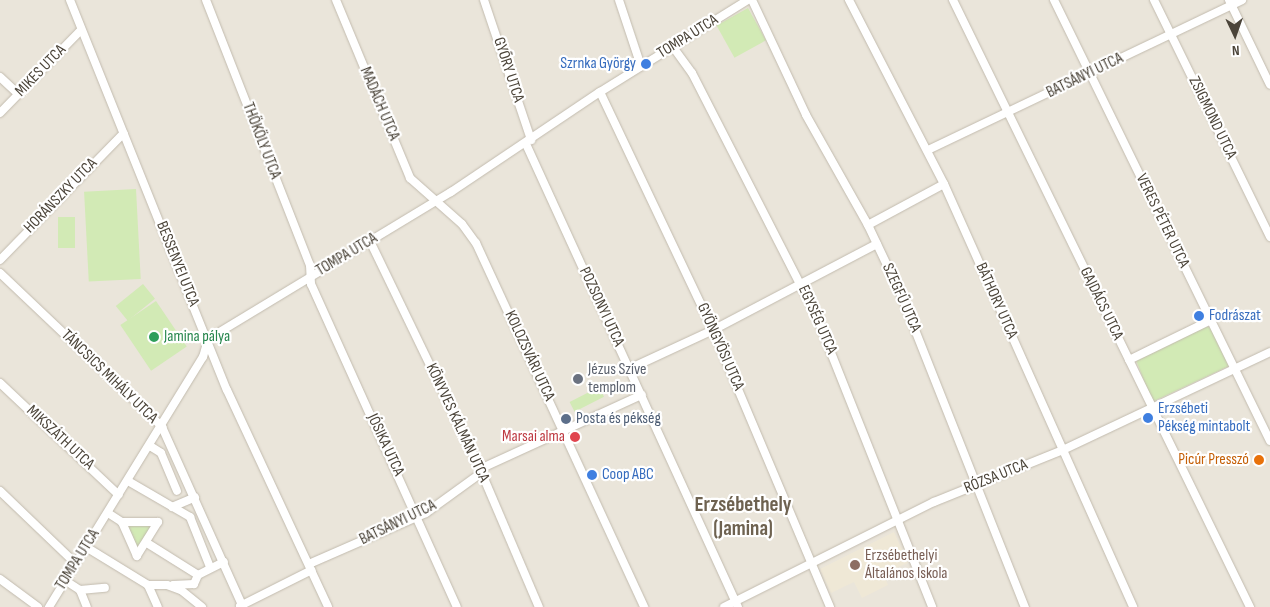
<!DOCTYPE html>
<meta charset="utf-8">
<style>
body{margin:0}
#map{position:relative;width:1270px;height:607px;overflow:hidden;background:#f6f3ec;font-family:"Sofia Sans Condensed",sans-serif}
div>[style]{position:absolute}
.residential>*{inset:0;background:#eae5da;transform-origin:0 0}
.education>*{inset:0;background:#efe8d6}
.green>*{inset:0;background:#d2eab5;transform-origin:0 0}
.roads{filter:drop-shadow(0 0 1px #c2bbae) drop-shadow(0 0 1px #c2bbae)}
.minor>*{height:8px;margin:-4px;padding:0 4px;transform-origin:4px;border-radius:4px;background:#fff}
.dots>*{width:14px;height:14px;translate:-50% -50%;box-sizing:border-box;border:2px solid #fff;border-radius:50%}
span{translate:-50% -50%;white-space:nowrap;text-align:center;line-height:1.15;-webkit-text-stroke:4.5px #fff;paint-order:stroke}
.street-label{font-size:16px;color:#4b4439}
.shop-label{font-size:16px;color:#366cbe}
.right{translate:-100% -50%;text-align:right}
.left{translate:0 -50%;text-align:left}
.leisure-label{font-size:16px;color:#27864d}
.worship-label{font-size:16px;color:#5b616d}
.service-label{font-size:16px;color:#4e5e75}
.health-label{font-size:16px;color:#be3a42}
.food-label{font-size:16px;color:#c56008}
.education-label{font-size:16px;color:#785e54}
.district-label{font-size:21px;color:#6e6250;font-weight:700}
.north{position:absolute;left:1210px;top:10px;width:50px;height:50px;-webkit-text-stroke:4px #fff;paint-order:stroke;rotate:177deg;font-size:14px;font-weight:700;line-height:20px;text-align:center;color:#4b4439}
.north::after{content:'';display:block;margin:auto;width:18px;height:22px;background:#4b4439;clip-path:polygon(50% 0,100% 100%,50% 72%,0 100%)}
</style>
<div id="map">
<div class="residential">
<div style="left:0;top:0;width:1270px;height:607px"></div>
</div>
<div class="education">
<div style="clip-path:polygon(894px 532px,908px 563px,883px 573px,888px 585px,862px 598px,854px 582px,831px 593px,820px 569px)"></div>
</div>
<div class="green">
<div style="left:748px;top:8px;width:37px;height:36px;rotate:61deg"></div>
<div style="left:136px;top:189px;width:90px;height:52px;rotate:87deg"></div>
<div style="left:58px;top:217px;width:17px;height:31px"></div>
<div style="left:143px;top:284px;width:19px;height:35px;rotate:51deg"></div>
<div style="left:156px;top:301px;width:55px;height:43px;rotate:56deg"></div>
<div style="clip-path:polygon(1205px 326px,1211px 328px,1229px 366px,1152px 402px,1136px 360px)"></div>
<div style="left:599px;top:387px;width:11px;height:33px;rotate:63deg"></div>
<div style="clip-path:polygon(149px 524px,152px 530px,141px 548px,134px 547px,125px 525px)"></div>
</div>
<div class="roads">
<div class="minor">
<div style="left:70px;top:0;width:420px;rotate:68.1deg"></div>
<div style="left:227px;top:390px;width:239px;rotate:65deg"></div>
<div style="left:206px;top:0;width:285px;rotate:68.6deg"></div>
<div style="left:310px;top:265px;width:19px;rotate:87deg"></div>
<div style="left:311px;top:284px;width:354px;rotate:65.7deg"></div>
<div style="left:336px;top:0;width:193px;rotate:67.4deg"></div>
<div style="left:410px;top:178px;width:69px;rotate:41.5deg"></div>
<div style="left:462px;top:224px;width:24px;rotate:54deg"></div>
<div style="left:476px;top:243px;width:401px;rotate:65.2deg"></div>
<div style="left:484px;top:0;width:148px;rotate:71.4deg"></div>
<div style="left:619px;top:0;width:70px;rotate:71.6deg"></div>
<div style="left:752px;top:0;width:127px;rotate:64.8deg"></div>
<div style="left:806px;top:115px;width:126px;rotate:60.6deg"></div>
<div style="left:868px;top:225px;width:80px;rotate:64.7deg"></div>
<div style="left:902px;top:297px;width:334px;rotate:68.4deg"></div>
<div style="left:849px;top:0;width:207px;rotate:62.7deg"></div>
<div style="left:944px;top:184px;width:463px;rotate:65.9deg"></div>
<div style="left:953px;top:0;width:676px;rotate:63.93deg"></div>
<div style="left:1054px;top:0;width:491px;rotate:63.9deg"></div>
<div style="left:1154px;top:0;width:264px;rotate:63.9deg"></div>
<div style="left:1229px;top:0;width:94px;rotate:64.2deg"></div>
<div style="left:673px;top:47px;width:32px;rotate:54deg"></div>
<div style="left:692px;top:73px;width:272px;rotate:62.9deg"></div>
<div style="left:816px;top:315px;width:314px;rotate:68.3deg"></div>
<div style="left:0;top:77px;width:25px;rotate:43deg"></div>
<div style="left:600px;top:92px;width:263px;rotate:64.6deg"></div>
<div style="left:713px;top:330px;width:301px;rotate:67.1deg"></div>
<div style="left:0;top:113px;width:116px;rotate:-45.7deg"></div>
<div style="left:526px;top:144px;width:509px;rotate:65.4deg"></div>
<div style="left:928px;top:150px;width:348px;rotate:-25.5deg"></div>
<div style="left:868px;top:225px;width:86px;rotate:-28.3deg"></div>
<div style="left:370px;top:241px;width:253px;rotate:64.2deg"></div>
<div style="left:480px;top:469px;width:150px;rotate:66.9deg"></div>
<div style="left:0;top:260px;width:177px;rotate:-45.7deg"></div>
<div style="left:0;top:273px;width:224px;rotate:43.5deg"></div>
<div style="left:162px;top:427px;width:197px;rotate:65.8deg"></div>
<div style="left:1129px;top:360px;width:91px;rotate:-26deg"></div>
<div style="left:629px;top:369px;width:93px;rotate:-24.9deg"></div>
<div style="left:713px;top:330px;width:185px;rotate:-27.7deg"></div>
<div style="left:0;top:383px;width:163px;rotate:43.3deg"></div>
<div style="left:150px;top:446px;width:13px;rotate:32deg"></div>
<div style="left:161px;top:453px;width:41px;rotate:67.2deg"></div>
<div style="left:480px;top:469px;width:178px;rotate:-24.6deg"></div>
<div style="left:128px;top:481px;width:72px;rotate:30.1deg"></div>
<div style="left:190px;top:517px;width:54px;rotate:68.2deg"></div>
<div style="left:0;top:491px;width:105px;rotate:43.8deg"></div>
<div style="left:172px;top:507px;width:25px;rotate:-23deg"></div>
<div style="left:108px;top:513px;width:17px;rotate:33deg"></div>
<div style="left:122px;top:522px;width:36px"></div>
<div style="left:158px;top:522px;width:40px;rotate:122deg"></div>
<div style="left:137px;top:556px;width:37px;rotate:-114deg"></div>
<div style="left:147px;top:543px;width:60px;rotate:32.1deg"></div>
<div style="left:86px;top:547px;width:73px;rotate:31.5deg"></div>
<div style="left:148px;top:585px;width:19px"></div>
<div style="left:167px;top:585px;width:15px;rotate:20deg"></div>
<div style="left:181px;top:590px;width:27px;rotate:39deg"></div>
<div style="left:309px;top:564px;width:128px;rotate:-23.6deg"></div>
<div style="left:426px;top:513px;width:68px;rotate:-36deg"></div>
<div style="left:0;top:579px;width:47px;rotate:36.4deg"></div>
<div style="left:66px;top:581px;width:17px;rotate:33deg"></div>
<div style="left:80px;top:590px;width:25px;rotate:-5deg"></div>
<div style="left:148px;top:585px;width:24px;rotate:66deg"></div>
<div style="left:173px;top:585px;width:21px;rotate:-3deg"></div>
<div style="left:194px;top:584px;width:10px;rotate:-66deg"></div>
<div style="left:198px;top:575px;width:29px;rotate:-27deg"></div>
<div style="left:80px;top:590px;width:18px;rotate:68deg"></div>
<div style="left:240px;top:606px;width:80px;rotate:-26.6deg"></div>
<div style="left:49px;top:607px;width:294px;rotate:-58.4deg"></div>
<div style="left:203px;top:357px;width:19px;rotate:-74deg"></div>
<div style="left:208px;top:339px;width:284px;rotate:-31.2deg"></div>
<div style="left:451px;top:192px;width:179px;rotate:-33.9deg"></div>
<div style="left:600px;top:92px;width:174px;rotate:-31.9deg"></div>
<div style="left:724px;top:607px;width:235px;rotate:-26.6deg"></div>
<div style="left:934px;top:502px;width:139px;rotate:-22deg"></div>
<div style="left:1063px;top:450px;width:229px;rotate:-25.3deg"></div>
</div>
</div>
<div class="dots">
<div style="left:646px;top:64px;background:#3f7fe0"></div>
<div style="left:1199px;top:316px;background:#3f7fe0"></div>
<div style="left:154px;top:337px;background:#2e9e5b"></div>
<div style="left:578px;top:379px;background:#6b7280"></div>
<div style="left:1148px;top:418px;background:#3f7fe0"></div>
<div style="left:566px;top:419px;background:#5c6f8a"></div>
<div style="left:575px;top:437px;background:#e0444e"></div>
<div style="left:1259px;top:460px;background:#e8710a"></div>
<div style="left:592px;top:475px;background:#3f7fe0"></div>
<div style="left:855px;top:565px;background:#8d6e63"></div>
</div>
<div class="street-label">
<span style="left:688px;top:37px;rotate:-32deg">TOMPA UTCA</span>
<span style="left:508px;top:70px;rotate:72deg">GYŐRY UTCA</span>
<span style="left:41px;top:71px;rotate:-46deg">MIKES UTCA</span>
<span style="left:1085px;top:76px;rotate:-26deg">BATSÁNYI UTCA</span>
<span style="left:379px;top:104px;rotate:67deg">MADÁCH UTCA</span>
<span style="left:1212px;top:118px;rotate:64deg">ZSIGMOND UTCA</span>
<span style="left:261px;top:141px;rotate:69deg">THÖKÖLY UTCA</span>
<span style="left:61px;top:196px;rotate:-46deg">HORÁNSZKY UTCA</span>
<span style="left:1162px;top:221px;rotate:64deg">VERES PÉTER UTCA</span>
<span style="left:347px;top:255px;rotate:-31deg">TOMPA UTCA</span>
<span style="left:177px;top:264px;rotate:68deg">BESSENYEI UTCA</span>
<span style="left:901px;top:298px;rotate:66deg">SZEGFŰ UTCA</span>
<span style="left:996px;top:301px;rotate:66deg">BÁTHORY UTCA</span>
<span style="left:1101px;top:304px;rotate:64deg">GAJDÁCS UTCA</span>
<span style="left:601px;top:307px;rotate:65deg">POZSONYI UTCA</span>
<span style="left:817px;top:320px;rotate:66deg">EGYSÉG UTCA</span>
<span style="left:720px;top:347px;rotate:66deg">GYÖNGYÖSI UTCA</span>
<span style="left:529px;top:356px;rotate:65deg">KOLOZSVÁRI UTCA</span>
<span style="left:109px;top:377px;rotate:44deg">TÁNCSICS MIHÁLY UTCA</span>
<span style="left:457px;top:423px;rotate:65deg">KÖNYVES KÁLMÁN UTCA</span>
<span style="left:60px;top:438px;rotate:43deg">MIKSZÁTH UTCA</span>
<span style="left:385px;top:445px;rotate:65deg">JÓSIKA UTCA</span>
<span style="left:996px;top:477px;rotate:-22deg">RÓZSA UTCA</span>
<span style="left:398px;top:523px;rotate:-26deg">BATSÁNYI UTCA</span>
<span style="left:78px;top:560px;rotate:-58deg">TOMPA UTCA</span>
</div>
<div class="shop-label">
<span class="right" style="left:636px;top:64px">Szrnka György</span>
<span class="left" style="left:1209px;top:316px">Fodrászat</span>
<span class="left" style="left:1158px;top:418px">Erzsébeti<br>Pékség mintabolt</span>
<span class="left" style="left:602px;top:475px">Coop ABC</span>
</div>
<div class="leisure-label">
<span class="left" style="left:164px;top:337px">Jamina pálya</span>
</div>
<div class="worship-label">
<span class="left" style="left:588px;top:379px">Jézus Szíve<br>templom</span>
</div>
<div class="service-label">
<span class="left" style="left:576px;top:419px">Posta és pékség</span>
</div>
<div class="health-label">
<span class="right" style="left:565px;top:437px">Marsai alma</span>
</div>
<div class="food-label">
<span class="right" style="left:1249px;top:460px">Picúr Presszó</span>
</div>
<div class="education-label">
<span class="left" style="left:865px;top:565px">Erzsébethelyi<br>Általános Iskola</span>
</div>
<div class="district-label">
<span style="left:743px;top:517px">Erzsébethely<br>(Jamina)</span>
</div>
<div class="north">N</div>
</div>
